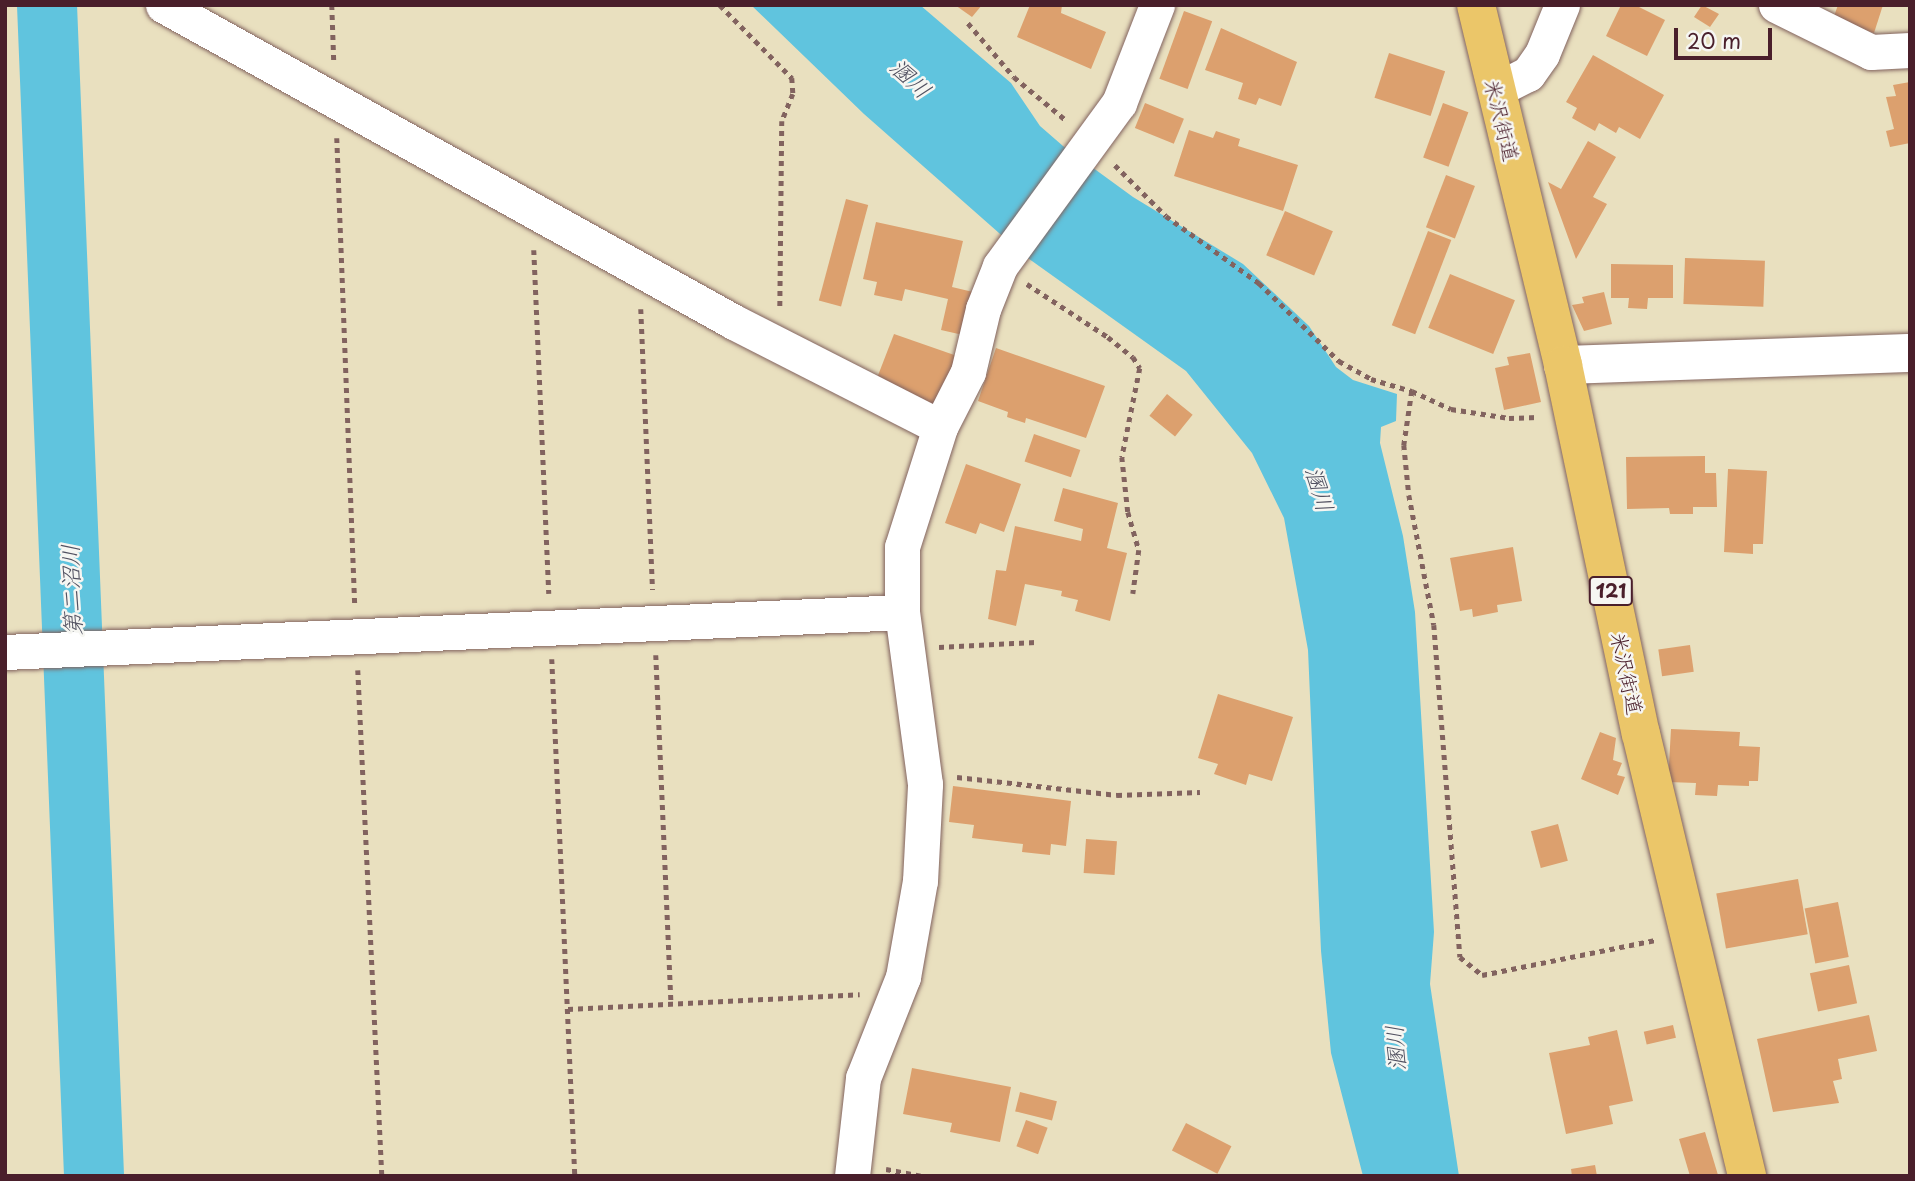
<!DOCTYPE html>
<meta charset="utf-8">
<style>
body{margin:0}
#map{position:relative;width:1915px;height:1181px;overflow:hidden;background:#e9e0bf;font-family:"Playpen Sans","Klee One",sans-serif}
div>[style]{position:absolute}
.water>*{inset:0;background:#60c4de}
.river>*{height:60px;margin:-30px;padding:0 30px;transform-origin:30px;border-radius:30px;background:#60c4de}
.building>*{inset:0;background:#dca06e;transform-origin:0 0}
.path>*{height:4.5px;margin-top:-2.25px;transform-origin:0;background:repeating-linear-gradient(90deg,#82635f 0 5px,transparent 0 10px)}
.roads{filter:drop-shadow(0 0 2px #82635f) drop-shadow(0 0 2px #82635f)}
.minor>*{height:35px;margin:-17.5px;padding:0 17.5px;transform-origin:17.5px;border-radius:17.5px;background:#fff}
.tertiary>*{height:38px;margin:-19px;padding:0 19px;transform-origin:19px;border-radius:19px;background:#fff}
.trunk>*{height:38px;margin:-19px;padding:0 19px;transform-origin:19px;border-radius:19px;background:#ebc669}
span{translate:-50% -50%;white-space:nowrap;text-align:center;line-height:1.15;-webkit-text-stroke:5px #f6f6f2;paint-order:stroke}
.shield-label span{padding:2px 5px;background:#f6f6f2;border:2px solid;border-radius:5px;-webkit-text-stroke-width:0}
.shield-label{font-size:19px;color:#4a1f2b;font-weight:700}
.street-label{font-size:21px;color:#4a1f2b}
.water-label{font-size:23px;color:#515161;font-style:italic}
.frame{position:absolute;inset:0;border:7px solid #4a1f2b;pointer-events:none}
.scale{position:absolute;left:1674px;top:28px;width:98px;height:32px;box-sizing:border-box;border:4px solid #4a1f2b;border-top:0;padding-left:9px;font-size:21px;line-height:24px;white-space:nowrap;color:#4a1f2b;-webkit-text-stroke:5px #f6f6f2;paint-order:stroke}
</style>
<div id="map">
<div class="water">
<div style="clip-path:polygon(751px 5px,920px 5px,1011px 83px,1040px 126px,1063px 146px,1133px 197px,1243px 264px,1309px 326px,1336px 367px,1353px 380px,1397px 394px,1396px 421px,1381px 427px,1380px 443px,1403px 536px,1415px 612px,1434px 932px,1430px 984px,1459px 1176px,1363px 1176px,1331px 1053px,1321px 951px,1308px 650px,1284px 518px,1252px 453px,1186px 371px,1025px 256px,864px 114px)"></div>
</div>
<div class="river">
<div style="left:47px;top:5px;width:1172px;rotate:87.7deg"></div>
</div>
<div class="building">
<div style="clip-path:polygon(955px 5px,982px 5px,972px 17px)"></div>
<div style="clip-path:polygon(1030px 5px,1062px 5px,1061px 13px,1106px 32px,1091px 69px,1017px 37px)"></div>
<div style="clip-path:polygon(1621px 5px,1635px 5px,1665px 20px,1647px 56px,1606px 36px)"></div>
<div style="clip-path:polygon(1702px 5px,1719px 14px,1710px 27px,1694px 17px)"></div>
<div style="clip-path:polygon(1838px 5px,1883px 5px,1874px 33px,1833px 19px)"></div>
<div style="left:1184px;top:11px;width:30px;height:72px;rotate:20deg"></div>
<div style="clip-path:polygon(1221px 28px,1297px 62px,1281px 106px,1259px 98px,1256px 105px,1238px 99px,1243px 83px,1205px 70px)"></div>
<div style="left:1389px;top:53px;width:59px;height:47px;rotate:18deg"></div>
<div style="clip-path:polygon(1593px 55px,1664px 95px,1640px 139px,1619px 127px,1616px 133px,1599px 123px,1595px 131px,1572px 118px,1577px 108px,1566px 102px)"></div>
<div style="clip-path:polygon(1910px 82px,1910px 143px,1890px 147px,1886px 131px,1894px 129px,1886px 97px,1896px 96px,1893px 85px)"></div>
<div style="left:1145px;top:103px;width:42px;height:27px;rotate:22deg"></div>
<div style="left:1443px;top:103px;width:27px;height:58px;rotate:20deg"></div>
<div style="clip-path:polygon(1189px 130px,1213px 138px,1216px 131px,1240px 139px,1238px 146px,1298px 165px,1283px 211px,1174px 176px)"></div>
<div style="clip-path:polygon(1588px 141px,1616px 157px,1593px 197px,1607px 204px,1576px 259px,1548px 182px,1561px 189px)"></div>
<div style="left:1446px;top:175px;width:31px;height:56px;rotate:21deg"></div>
<div style="left:846px;top:199px;width:23px;height:105px;rotate:15deg"></div>
<div style="left:1285px;top:211px;width:52px;height:48px;rotate:23deg"></div>
<div style="clip-path:polygon(876px 222px,963px 241px,952px 287px,973px 292px,963px 335px,941px 330px,948px 299px,905px 289px,902px 301px,874px 295px,877px 282px,863px 279px)"></div>
<div style="left:1428px;top:231px;width:25px;height:101px;rotate:21deg"></div>
<div style="left:1685px;top:258px;width:80px;height:46px;rotate:2deg"></div>
<div style="clip-path:polygon(1611px 264px,1673px 265px,1673px 298px,1648px 298px,1647px 309px,1628px 308px,1629px 298px,1611px 298px)"></div>
<div style="left:1450px;top:274px;width:70px;height:58px;rotate:22deg"></div>
<div style="clip-path:polygon(1604px 292px,1612px 324px,1584px 331px,1572px 305px,1584px 303px,1582px 297px)"></div>
<div style="clip-path:polygon(894px 334px,960px 357px,936px 412px,877px 378px)"></div>
<div style="clip-path:polygon(996px 348px,1105px 386px,1086px 438px,1026px 418px,1025px 423px,1007px 417px,1008px 412px,978px 401px)"></div>
<div style="clip-path:polygon(1530px 353px,1541px 402px,1504px 410px,1495px 368px,1509px 365px,1507px 357px)"></div>
<div style="left:1167px;top:394px;width:33px;height:28px;rotate:39deg"></div>
<div style="left:1034px;top:434px;width:49px;height:29px;rotate:19deg"></div>
<div style="clip-path:polygon(1705px 456px,1705px 473px,1716px 473px,1717px 507px,1693px 507px,1693px 514px,1670px 514px,1669px 508px,1627px 509px,1626px 457px)"></div>
<div style="clip-path:polygon(966px 464px,1021px 484px,1004px 532px,980px 523px,976px 534px,945px 523px)"></div>
<div style="clip-path:polygon(1728px 469px,1767px 471px,1763px 544px,1753px 544px,1753px 554px,1724px 552px)"></div>
<div style="clip-path:polygon(1063px 488px,1118px 503px,1107px 548px,1127px 553px,1110px 621px,1075px 611px,1078px 600px,1061px 596px,1062px 591px,1025px 584px,1016px 626px,988px 619px,996px 570px,1006px 571px,1015px 526px,1081px 541px,1083px 529px,1054px 521px)"></div>
<div style="clip-path:polygon(1513px 547px,1522px 601px,1497px 605px,1498px 612px,1473px 617px,1472px 609px,1460px 611px,1450px 558px)"></div>
<div style="left:1690px;top:645px;width:27px;height:32px;rotate:82deg"></div>
<div style="clip-path:polygon(1218px 694px,1293px 717px,1272px 781px,1249px 774px,1246px 785px,1214px 774px,1218px 764px,1198px 758px)"></div>
<div style="clip-path:polygon(1671px 729px,1740px 732px,1739px 746px,1760px 747px,1758px 781px,1749px 781px,1749px 786px,1718px 785px,1717px 796px,1695px 795px,1696px 783px,1668px 782px)"></div>
<div style="clip-path:polygon(1600px 732px,1616px 738px,1613px 760px,1622px 763px,1617px 775px,1625px 777px,1618px 795px,1581px 779px)"></div>
<div style="clip-path:polygon(953px 786px,1071px 801px,1066px 846px,1051px 844px,1050px 855px,1022px 852px,1023px 844px,972px 838px,974px 825px,949px 822px)"></div>
<div style="left:1558px;top:824px;width:38px;height:28px;rotate:75deg"></div>
<div style="left:1086px;top:839px;width:31px;height:34px;rotate:4deg"></div>
<div style="left:1798px;top:879px;width:56px;height:83px;rotate:80deg"></div>
<div style="left:1838px;top:902px;width:56px;height:34px;rotate:79deg"></div>
<div style="left:1849px;top:965px;width:39px;height:40px;rotate:78deg"></div>
<div style="clip-path:polygon(1869px 1015px,1877px 1051px,1838px 1059px,1842px 1079px,1833px 1081px,1839px 1103px,1773px 1112px,1757px 1039px)"></div>
<div style="left:1673px;top:1025px;width:13px;height:30px;rotate:77deg"></div>
<div style="clip-path:polygon(1617px 1030px,1633px 1101px,1609px 1106px,1613px 1124px,1566px 1134px,1549px 1053px,1590px 1045px,1588px 1037px)"></div>
<div style="clip-path:polygon(912px 1068px,1011px 1087px,1000px 1142px,950px 1132px,952px 1123px,903px 1114px)"></div>
<div style="left:1020px;top:1092px;width:38px;height:20px;rotate:14deg"></div>
<div style="left:1026px;top:1120px;width:23px;height:28px;rotate:20deg"></div>
<div style="left:1186px;top:1123px;width:51px;height:31px;rotate:27deg"></div>
<div style="clip-path:polygon(1705px 1132px,1718px 1175px,1690px 1176px,1679px 1139px)"></div>
<div style="clip-path:polygon(1595px 1165px,1597px 1176px,1572px 1176px,1571px 1169px)"></div>
</div>
<div class="path">
<div style="left:332px;top:5px;width:58px;rotate:88deg"></div>
<div style="left:720px;top:5px;width:103px;rotate:45.4deg"></div>
<div style="left:792px;top:78px;width:16px;rotate:86deg"></div>
<div style="left:793px;top:94px;width:29px;rotate:112deg"></div>
<div style="left:782px;top:121px;width:188px;rotate:90.6deg"></div>
<div style="left:968px;top:23px;width:71px;rotate:49.6deg"></div>
<div style="left:1014px;top:77px;width:69px;rotate:39.7deg"></div>
<div style="left:337px;top:138px;width:467px;rotate:87.8deg"></div>
<div style="left:1115px;top:165px;width:72px;rotate:45deg"></div>
<div style="left:1166px;top:216px;width:115px;rotate:35.8deg"></div>
<div style="left:1259px;top:283px;width:112px;rotate:44.3deg"></div>
<div style="left:1339px;top:361px;width:37px;rotate:29deg"></div>
<div style="left:1371px;top:379px;width:43px;rotate:16.3deg"></div>
<div style="left:1412px;top:391px;width:43px;rotate:24.8deg"></div>
<div style="left:1451px;top:409px;width:59px;rotate:8.8deg"></div>
<div style="left:1509px;top:418px;width:29px;rotate:-2deg"></div>
<div style="left:534px;top:250px;width:344px;rotate:87.5deg"></div>
<div style="left:1027px;top:284px;width:97px;rotate:33.2deg"></div>
<div style="left:1108px;top:337px;width:32px;rotate:39deg"></div>
<div style="left:1133px;top:357px;width:13px;rotate:58deg"></div>
<div style="left:1140px;top:368px;width:91px;rotate:101.4deg"></div>
<div style="left:1122px;top:457px;width:55px;rotate:83.8deg"></div>
<div style="left:1128px;top:512px;width:40px;rotate:74deg"></div>
<div style="left:1139px;top:550px;width:44px;rotate:97.8deg"></div>
<div style="left:641px;top:309px;width:281px;rotate:87.6deg"></div>
<div style="left:1412px;top:391px;width:55px;rotate:98.4deg"></div>
<div style="left:1404px;top:445px;width:50px;rotate:84.3deg"></div>
<div style="left:1409px;top:495px;width:132px;rotate:79.1deg"></div>
<div style="left:1434px;top:625px;width:333px;rotate:85.5deg"></div>
<div style="left:1460px;top:957px;width:28px;rotate:39deg"></div>
<div style="left:1482px;top:975px;width:177px;rotate:-11.4deg"></div>
<div style="left:939px;top:647px;width:97px;rotate:-3deg"></div>
<div style="left:656px;top:655px;width:349px;rotate:87.5deg"></div>
<div style="left:552px;top:659px;width:518px;rotate:87.45deg"></div>
<div style="left:358px;top:670px;width:507px;rotate:87.28deg"></div>
<div style="left:957px;top:777px;width:161px;rotate:6.4deg"></div>
<div style="left:1117px;top:795px;width:83px;rotate:-2.1deg"></div>
<div style="left:568px;top:1009px;width:292px;rotate:-2.9deg"></div>
<div style="left:886px;top:1169px;width:38px;rotate:11deg"></div>
</div>
<div class="roads">
<div class="minor">
<div style="left:163px;top:5px;width:653px;rotate:29.04deg"></div>
<div style="left:734px;top:322px;width:231px;rotate:27deg"></div>
<div style="left:1776px;top:5px;width:106px;rotate:26.3deg"></div>
<div style="left:1871px;top:52px;width:39px;rotate:-3deg"></div>
<div style="left:1496px;top:90px;width:36px;rotate:-27deg"></div>
<div style="left:1528px;top:74px;width:24px;rotate:-55deg"></div>
<div style="left:1542px;top:54px;width:53px;rotate:-67.8deg"></div>
<div style="left:5px;top:652px;width:898px;rotate:-2.55deg"></div>
<div style="left:852px;top:1176px;width:99px;rotate:-83.6deg"></div>
<div style="left:863px;top:1078px;width:109px;rotate:-68.4deg"></div>
<div style="left:903px;top:977px;width:97px;rotate:-80deg"></div>
<div style="left:920px;top:881px;width:97px;rotate:-87deg"></div>
<div style="left:925px;top:784px;width:174px;rotate:-97.6deg"></div>
<div style="left:902px;top:612px;width:65px;rotate:-90deg"></div>
<div style="left:902px;top:547px;width:126px;rotate:-72.4deg"></div>
<div style="left:940px;top:427px;width:62px;rotate:-63deg"></div>
<div style="left:968px;top:372px;width:65px;rotate:-76.6deg"></div>
<div style="left:983px;top:309px;width:46px;rotate:-68.4deg"></div>
<div style="left:1000px;top:266px;width:202px;rotate:-53.9deg"></div>
<div style="left:1119px;top:103px;width:105px;rotate:-68.8deg"></div>
</div>
<div class="tertiary">
<div style="left:1563px;top:365px;width:347px;rotate:-2deg"></div>
</div>
<div class="trunk">
<div style="left:1476px;top:5px;width:370px;rotate:76.4deg"></div>
<div style="left:1563px;top:365px;width:377px;rotate:78.1deg"></div>
<div style="left:1641px;top:734px;width:455px;rotate:76.5deg"></div>
</div>
</div>
<div class="shield-label">
<span style="left:1611px;top:591px">121</span>
</div>
<div class="street-label">
<span style="left:1503px;top:120px;rotate:76deg">米沢街道</span>
<span style="left:1628px;top:673px;rotate:78deg">米沢街道</span>
</div>
<div class="water-label">
<span style="left:911px;top:78px;rotate:43deg">溷川</span>
<span style="left:1320px;top:489px;rotate:73deg">溷川</span>
<span style="left:71px;top:590px;rotate:-92deg">第二沼川</span>
<span style="left:1395px;top:1048px;rotate:-94deg">溷川</span>
</div>
<div class="frame"></div>
<div class="scale">20 m</div>
</div>
